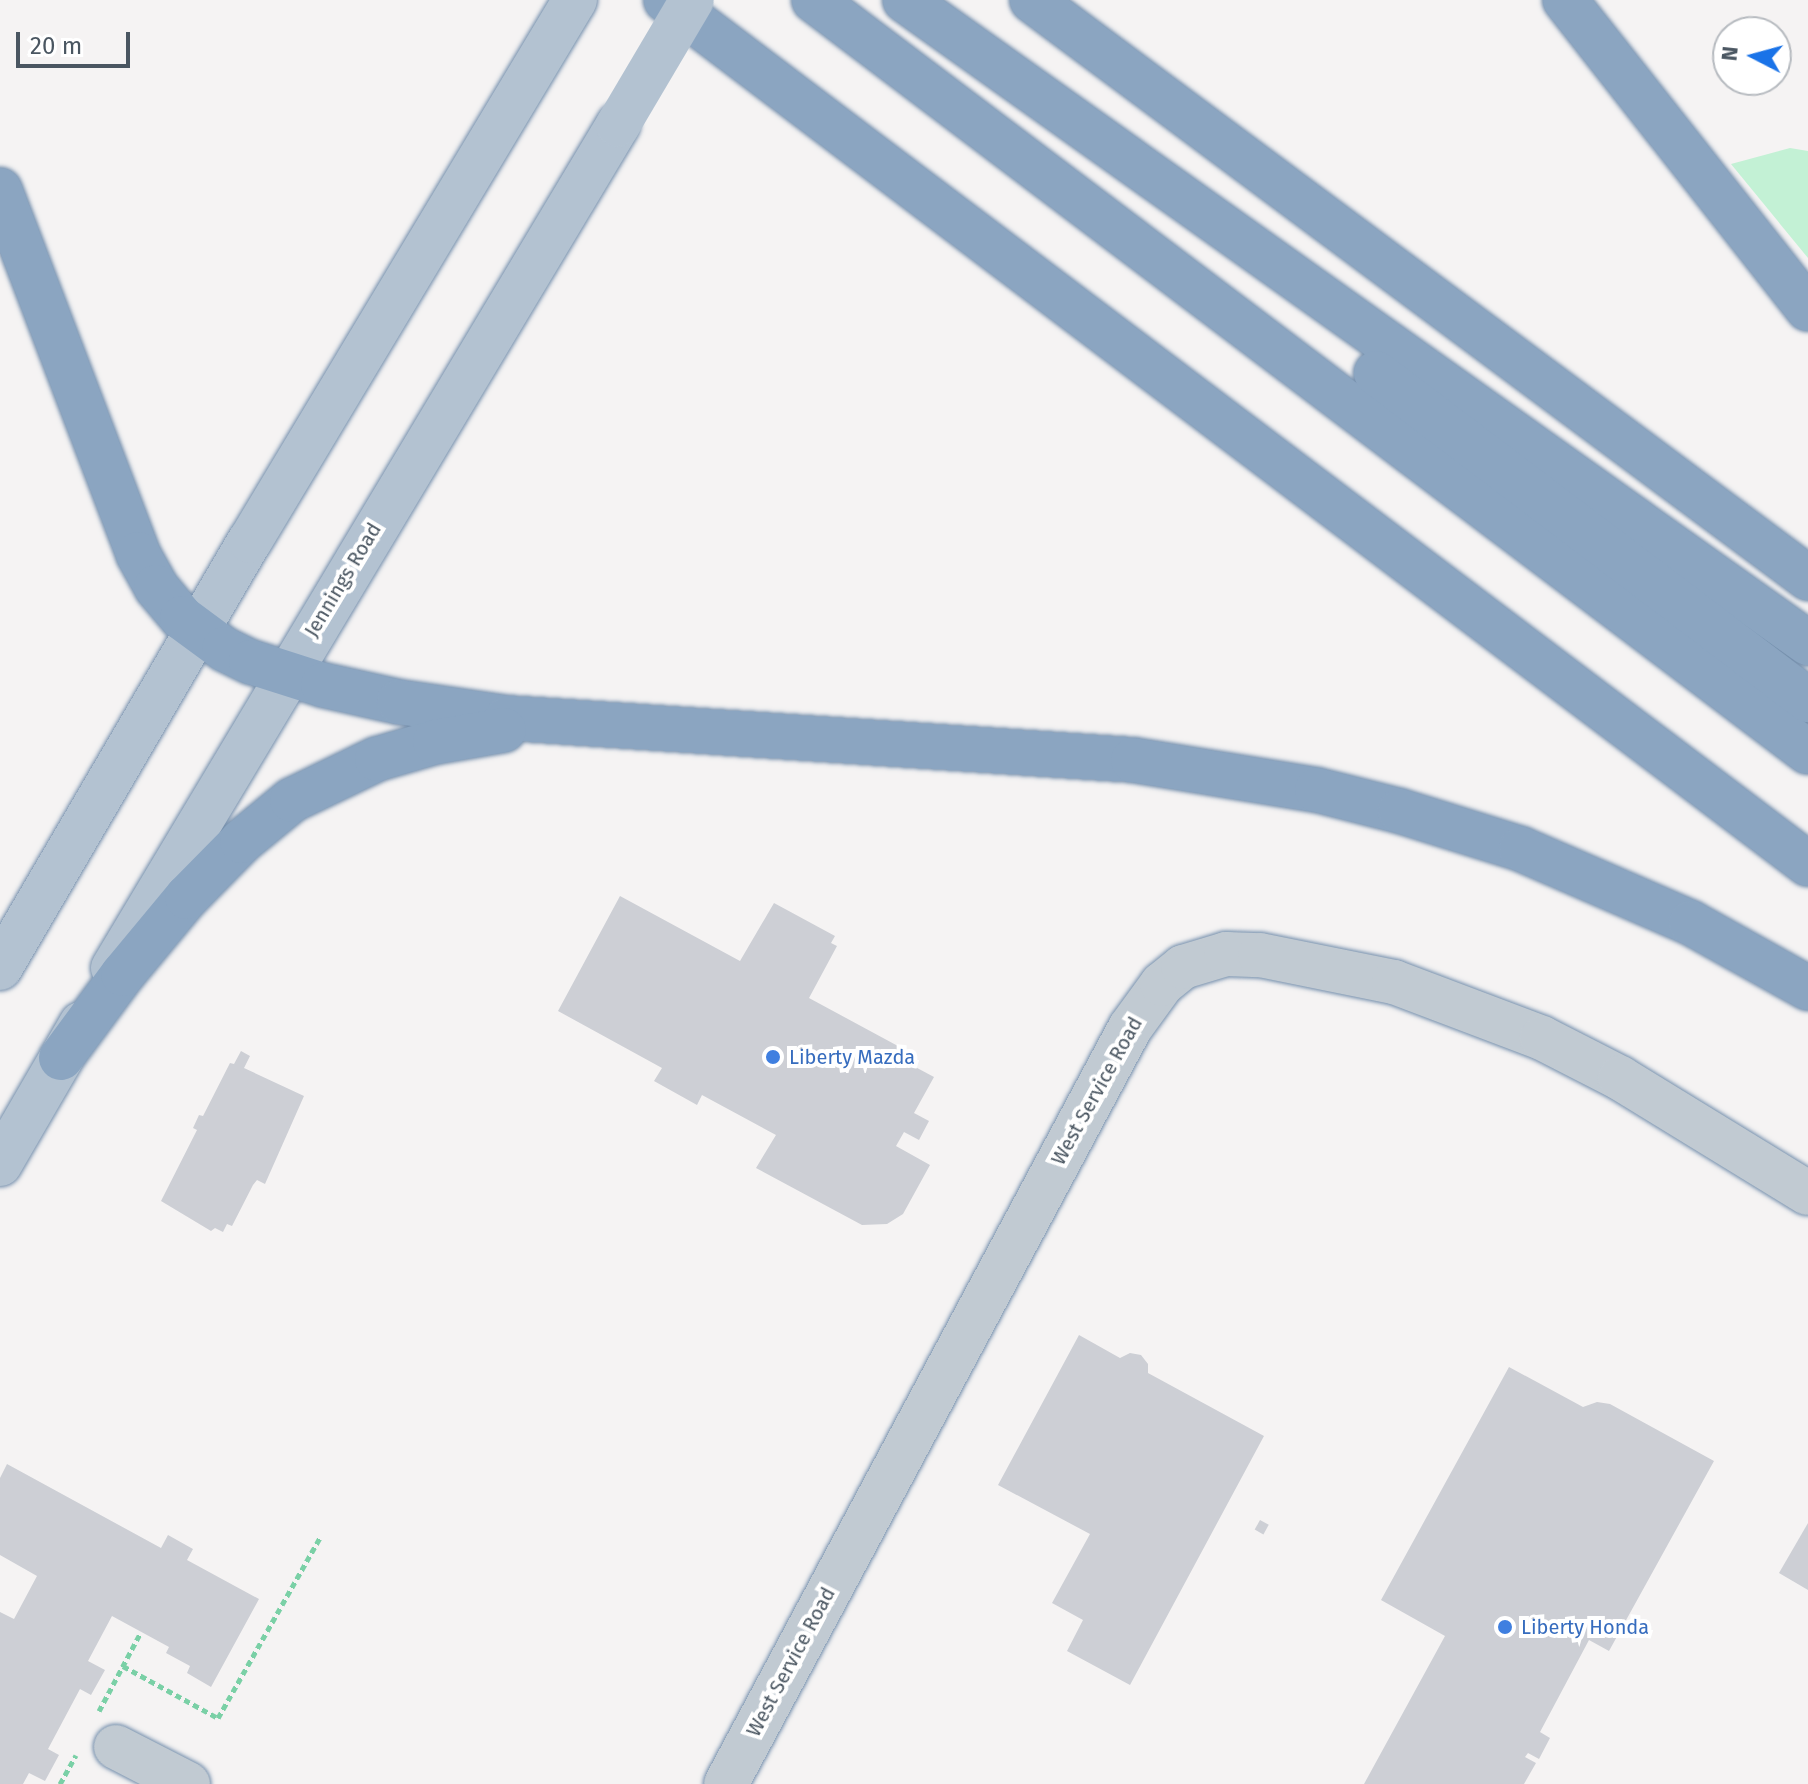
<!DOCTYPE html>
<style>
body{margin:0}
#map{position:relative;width:1808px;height:1784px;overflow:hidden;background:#f5f3f3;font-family:"Fira Sans",sans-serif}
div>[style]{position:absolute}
.green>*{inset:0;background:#c3f1d5}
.building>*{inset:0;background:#cdcfd5;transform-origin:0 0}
.path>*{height:5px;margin-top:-2.5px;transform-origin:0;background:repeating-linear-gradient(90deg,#7ad0a6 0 6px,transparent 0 10px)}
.roads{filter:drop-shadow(0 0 2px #7690ad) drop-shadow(0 0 2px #7690ad)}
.minor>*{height:44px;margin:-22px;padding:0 22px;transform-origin:22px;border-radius:22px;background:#c1cad2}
.major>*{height:44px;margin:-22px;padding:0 22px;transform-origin:22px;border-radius:22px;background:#b3c2d1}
.highway>*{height:44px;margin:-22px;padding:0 22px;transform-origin:22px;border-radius:22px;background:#8ba5c1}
.major-bridge>*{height:44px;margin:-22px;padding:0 22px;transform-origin:22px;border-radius:22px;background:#b3c2d1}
.dots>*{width:22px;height:22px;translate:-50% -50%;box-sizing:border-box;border:4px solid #fff;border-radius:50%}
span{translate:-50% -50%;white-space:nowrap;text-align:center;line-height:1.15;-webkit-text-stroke:8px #fff;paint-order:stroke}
.street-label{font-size:20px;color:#4a5661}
.shop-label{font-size:20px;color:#366cbe}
.left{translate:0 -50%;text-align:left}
.north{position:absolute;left:1712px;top:16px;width:80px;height:80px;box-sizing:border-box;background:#fff;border:2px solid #b7bbc0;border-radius:50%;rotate:276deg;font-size:22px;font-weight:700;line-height:32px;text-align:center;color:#4a5661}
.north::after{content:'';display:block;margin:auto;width:28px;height:36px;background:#1a73e8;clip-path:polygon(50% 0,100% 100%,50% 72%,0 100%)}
.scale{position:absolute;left:16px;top:32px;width:114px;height:36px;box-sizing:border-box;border:4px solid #4a5661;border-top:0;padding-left:10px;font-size:24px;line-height:28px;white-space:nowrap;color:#4a5661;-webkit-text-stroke:6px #fff;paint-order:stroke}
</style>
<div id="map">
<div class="green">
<div style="clip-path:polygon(1790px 148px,1808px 151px,1808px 258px,1731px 164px)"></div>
</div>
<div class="building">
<div style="clip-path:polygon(620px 896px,740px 961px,774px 903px,835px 936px,831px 943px,837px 946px,809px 998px,909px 1052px,904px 1061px,934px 1077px,914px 1113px,929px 1121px,919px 1140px,904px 1132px,896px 1146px,930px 1165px,903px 1214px,887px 1224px,862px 1225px,756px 1168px,776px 1135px,702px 1095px,697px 1105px,654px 1081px,662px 1068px,558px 1011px)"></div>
<div style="clip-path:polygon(241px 1051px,250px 1056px,244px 1068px,304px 1096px,265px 1184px,257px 1180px,253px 1185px,232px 1226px,227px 1224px,223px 1232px,215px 1228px,211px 1231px,161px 1201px,197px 1130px,193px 1128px,199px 1115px,203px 1116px,230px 1063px,234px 1064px)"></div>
<div style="clip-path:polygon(1079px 1335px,1120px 1358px,1130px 1353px,1141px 1355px,1148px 1364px,1148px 1373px,1264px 1436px,1130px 1685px,1067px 1651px,1083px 1620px,1052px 1603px,1090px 1534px,998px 1485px)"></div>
<div style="clip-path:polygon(1509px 1367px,1583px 1407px,1597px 1402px,1610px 1404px,1714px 1461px,1609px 1651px,1589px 1640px,1540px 1732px,1550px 1738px,1539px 1759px,1528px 1753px,1525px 1757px,1536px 1763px,1524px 1784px,1364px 1784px,1445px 1636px,1381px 1600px)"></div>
<div style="clip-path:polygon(7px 1464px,161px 1548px,168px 1535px,193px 1549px,187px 1560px,259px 1599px,211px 1687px,187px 1673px,190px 1666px,166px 1653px,169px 1647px,112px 1616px,88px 1661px,105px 1670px,91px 1695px,80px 1689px,48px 1749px,59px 1755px,45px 1781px,29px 1773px,23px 1784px,0 1784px,0 1612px,14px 1619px,37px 1576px,0 1555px,0 1478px)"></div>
<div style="left:1260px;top:1520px;width:10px;height:11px;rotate:29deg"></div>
<div style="clip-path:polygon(1808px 1523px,1808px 1590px,1779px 1573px)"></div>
</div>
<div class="path">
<div style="left:123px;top:1666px;width:108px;rotate:28.7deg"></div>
<div style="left:218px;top:1718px;width:207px;rotate:-60.5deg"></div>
<div style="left:99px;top:1711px;width:87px;rotate:-62deg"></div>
<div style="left:60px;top:1784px;width:33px;rotate:-61deg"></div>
</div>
<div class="roads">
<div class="minor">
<div style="left:116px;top:1747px;width:81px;rotate:27.2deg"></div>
<div style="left:726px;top:1784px;width:857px;rotate:-61.88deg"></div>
<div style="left:1130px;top:1028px;width:54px;rotate:-54deg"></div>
<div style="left:1162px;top:984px;width:27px;rotate:-39deg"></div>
<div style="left:1183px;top:967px;width:45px;rotate:-16.8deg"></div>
<div style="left:1226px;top:954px;width:34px;rotate:2deg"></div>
<div style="left:1260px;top:955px;width:137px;rotate:11.4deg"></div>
<div style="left:1394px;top:982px;width:158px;rotate:20.7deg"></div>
<div style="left:1542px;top:1038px;width:88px;rotate:27.1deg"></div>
<div style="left:1620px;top:1078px;width:220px;rotate:31.5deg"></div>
</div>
<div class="major">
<div style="left:0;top:968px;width:495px;rotate:-59.7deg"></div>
<div style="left:250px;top:541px;width:631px;rotate:-59.01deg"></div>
<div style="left:113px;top:968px;width:983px;rotate:-59.08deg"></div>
<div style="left:0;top:1164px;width:162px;rotate:-59.9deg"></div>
</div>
<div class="highway">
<div style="left:666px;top:0;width:1432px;rotate:37.11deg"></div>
<div style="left:814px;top:0;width:1246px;rotate:37.11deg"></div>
<div style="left:905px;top:0;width:1109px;rotate:35.45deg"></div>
<div style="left:1032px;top:0;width:968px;rotate:36.68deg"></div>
<div style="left:1565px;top:0;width:393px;rotate:51.8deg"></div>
<div style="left:0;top:190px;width:389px;rotate:69.2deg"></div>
<div style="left:138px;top:554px;width:38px;rotate:61deg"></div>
<div style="left:156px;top:587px;width:40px;rotate:50deg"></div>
<div style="left:182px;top:618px;width:52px;rotate:36.4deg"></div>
<div style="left:224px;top:649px;width:30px;rotate:26deg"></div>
<div style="left:251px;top:662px;width:76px;rotate:17.7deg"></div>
<div style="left:323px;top:685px;width:78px;rotate:12.6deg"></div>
<div style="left:399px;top:702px;width:110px;rotate:8.4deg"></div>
<div style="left:508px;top:718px;width:626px;rotate:3.84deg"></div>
<div style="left:1133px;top:760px;width:186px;rotate:9.3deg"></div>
<div style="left:1317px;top:790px;width:86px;rotate:14.2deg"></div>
<div style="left:1400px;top:811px;width:127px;rotate:17.4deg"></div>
<div style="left:1521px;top:849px;width:185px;rotate:23.5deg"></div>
<div style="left:1691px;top:923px;width:134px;rotate:29.1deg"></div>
<div style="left:1376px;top:373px;width:542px;rotate:37.12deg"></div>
<div style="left:61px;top:1058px;width:104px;rotate:-53.6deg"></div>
<div style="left:123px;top:974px;width:100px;rotate:-50.3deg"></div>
<div style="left:187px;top:897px;width:78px;rotate:-45.5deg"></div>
<div style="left:242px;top:841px;width:65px;rotate:-39.4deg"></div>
<div style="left:292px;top:800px;width:94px;rotate:-25.8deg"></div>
<div style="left:377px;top:759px;width:60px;rotate:-16.3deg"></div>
<div style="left:435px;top:742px;width:70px;rotate:-9.9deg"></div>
</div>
</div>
<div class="major-bridge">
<div style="left:618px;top:125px;width:145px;rotate:-59.4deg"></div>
</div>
<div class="dots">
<div style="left:773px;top:1057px;background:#3f7fe0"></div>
<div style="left:1505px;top:1627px;background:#3f7fe0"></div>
</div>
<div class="street-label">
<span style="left:343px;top:580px;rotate:-59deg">Jennings Road</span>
<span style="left:1097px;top:1091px;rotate:-61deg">West Service Road</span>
<span style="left:791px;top:1662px;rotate:-62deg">West Service Road</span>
</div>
<div class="shop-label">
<span class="left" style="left:789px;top:1057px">Liberty Mazda</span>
<span class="left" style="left:1521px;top:1627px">Liberty Honda</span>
</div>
<div class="north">N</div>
<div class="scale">20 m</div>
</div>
